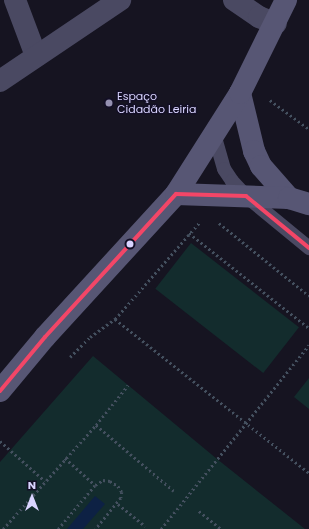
<!DOCTYPE html>
<meta charset="utf-8">
<style>
body{margin:0}
#map{position:relative;width:309px;height:529px;overflow:hidden;background:#161421;font-family:Poppins,sans-serif}
div>[style]{position:absolute}
.green>*{inset:0;background:#132c2d;transform-origin:0 0}
.water>*{inset:0;background:#0d2144}
.path>*{height:2.5px;margin-top:-1.25px;transform-origin:0;background:repeating-linear-gradient(90deg,#44505f 0 2px,transparent 0 5px)}
.lane>*{height:14px;margin:-7px;padding:0 7px;transform-origin:7px;border-radius:7px;background:#4a4962}
.street>*{height:22px;margin:-11px;padding:0 11px;transform-origin:11px;border-radius:11px;background:#4a4962}
.secondary>*{height:22px;margin:-11px;padding:0 11px;transform-origin:11px;border-radius:11px;background:#575674}
.bus-1>*{height:4px;margin:-2px;padding:0 2px;transform-origin:2px;border-radius:2px;background:#f34667}
.dots>*{width:11px;height:11px;translate:-50% -50%;box-sizing:border-box;border:2px solid #130f26;border-radius:50%}
span{translate:-50% -50%;white-space:nowrap;text-align:center;line-height:1.15;-webkit-text-stroke:3px #130f26;paint-order:stroke}
.poi-label{font-size:11px;color:#d9d4ff}
.left{translate:0 -50%;text-align:left}
.north{position:absolute;left:12px;top:477px;width:40px;height:40px;-webkit-text-stroke:3px #130f26;paint-order:stroke;rotate:0deg;font-size:11px;font-weight:700;line-height:16px;text-align:center;color:#d9d4ff}
.north::after{content:'';display:block;margin:auto;width:14px;height:18px;background:#d9d4ff;clip-path:polygon(50% 0,100% 100%,50% 72%,0 100%)}
</style>
<div id="map">
<div class="green">
<div style="left:191px;top:243px;width:137px;height:58px;rotate:38deg"></div>
<div style="clip-path:polygon(93px 356px,217px 459px,305px 529px,0 529px,0 462px)"></div>
<div style="clip-path:polygon(309px 378px,309px 409px,294px 397px)"></div>
</div>
<div class="water">
<div style="clip-path:polygon(95px 496px,105px 504px,83px 529px,67px 529px)"></div>
</div>
<div class="path">
<div style="left:270px;top:100px;width:49px;rotate:36.6deg"></div>
<div style="left:219px;top:223px;width:116px;rotate:39deg"></div>
<div style="left:189px;top:233px;width:153px;rotate:38.4deg"></div>
<div style="left:115px;top:319px;width:248px;rotate:38.4deg"></div>
<div style="left:70px;top:357px;width:28px;rotate:-45deg"></div>
<div style="left:90px;top:337px;width:31px;rotate:-36deg"></div>
<div style="left:115px;top:319px;width:128px;rotate:-48.8deg"></div>
<div style="left:96px;top:425px;width:102px;rotate:40.2deg"></div>
<div style="left:0;top:441px;width:60px;rotate:41.6deg"></div>
<div style="left:65px;top:458px;width:40px;rotate:42deg"></div>
<div style="left:118px;top:504px;width:35px;rotate:39deg"></div>
<div style="left:199px;top:511px;width:28px;rotate:39deg"></div>
<div style="left:3px;top:529px;width:140px;rotate:-48.2deg"></div>
<div style="left:96px;top:425px;width:51px;rotate:-51.3deg"></div>
<div style="left:58px;top:529px;width:57px;rotate:-49.9deg"></div>
<div style="left:95px;top:485px;width:9px;rotate:-32deg"></div>
<div style="left:103px;top:480px;width:7px;rotate:8deg"></div>
<div style="left:110px;top:481px;width:9px;rotate:32deg"></div>
<div style="left:118px;top:486px;width:7px;rotate:56deg"></div>
<div style="left:122px;top:492px;width:6px;rotate:99deg"></div>
<div style="left:121px;top:498px;width:40px;rotate:129deg"></div>
<div style="left:161px;top:529px;width:236px;rotate:-51.2deg"></div>
</div>
<div class="lane">
<div style="left:214px;top:134px;width:36px;rotate:74deg"></div>
<div style="left:224px;top:169px;width:14px;rotate:56deg"></div>
<div style="left:232px;top:181px;width:21px;rotate:47deg"></div>
<div style="left:246px;top:196px;width:82px;rotate:39.5deg"></div>
</div>
<div class="street">
<div style="left:15px;top:0;width:60px;rotate:69.4deg"></div>
<div style="left:234px;top:0;width:30px;rotate:34deg"></div>
<div style="left:259px;top:17px;width:18px;rotate:22deg"></div>
<div style="left:0;top:81px;width:145px;rotate:-34deg"></div>
</div>
<div class="secondary">
<div style="left:240px;top:93px;width:60px;rotate:76.4deg"></div>
<div style="left:254px;top:151px;width:17px;rotate:65deg"></div>
<div style="left:261px;top:166px;width:43px;rotate:48.8deg"></div>
<div style="left:176px;top:194px;width:113px;rotate:2deg"></div>
<div style="left:289px;top:198px;width:21px;rotate:17deg"></div>
<div style="left:0;top:391px;width:70px;rotate:-50.2deg"></div>
<div style="left:45px;top:337px;width:194px;rotate:-47.5deg"></div>
<div style="left:176px;top:194px;width:120px;rotate:-57.6deg"></div>
<div style="left:240px;top:93px;width:104px;rotate:-63.7deg"></div>
</div>
<div class="bus-1">
<div style="left:0;top:391px;width:70px;rotate:-50.2deg"></div>
<div style="left:45px;top:337px;width:194px;rotate:-47.5deg"></div>
<div style="left:176px;top:194px;width:70px;rotate:1.6deg"></div>
<div style="left:246px;top:196px;width:82px;rotate:39.5deg"></div>
</div>
<div class="dots">
<div style="left:109px;top:103px;background:#9591b1"></div>
<div style="left:130px;top:244px;background:#d9d4ff"></div>
</div>
<div class="poi-label">
<span class="left" style="left:117px;top:103px">Espaço<br>Cidadão Leiria</span>
</div>
<div class="north">N</div>
</div>
